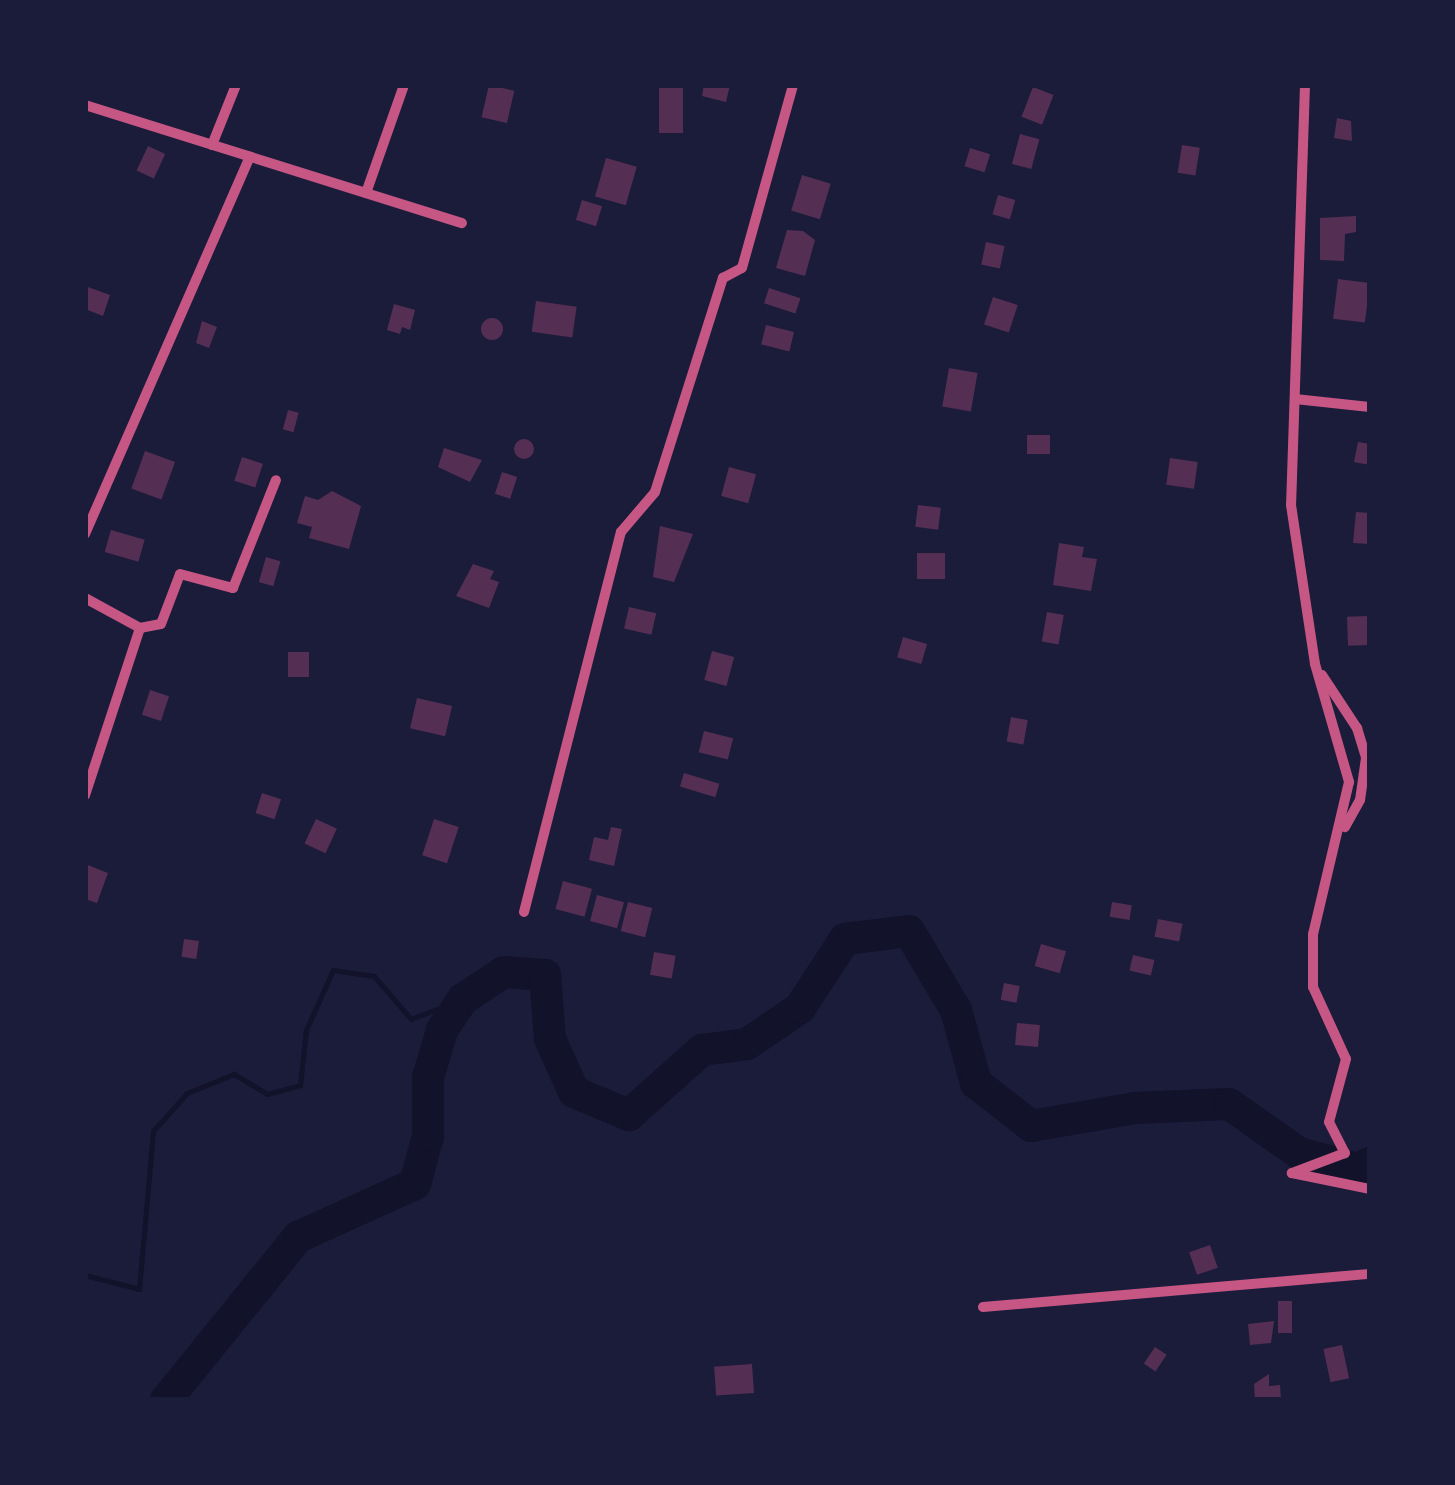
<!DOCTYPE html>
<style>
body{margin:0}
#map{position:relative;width:1455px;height:1485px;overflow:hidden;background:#1b1b3a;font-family:"PT Sans Narrow",sans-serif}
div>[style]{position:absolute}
.stream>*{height:5px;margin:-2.5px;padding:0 2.5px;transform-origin:2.5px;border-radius:2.5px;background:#12122b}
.river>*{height:32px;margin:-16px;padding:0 16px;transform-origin:16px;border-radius:16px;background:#12122b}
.building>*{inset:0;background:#542f53;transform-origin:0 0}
.round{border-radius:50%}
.minor>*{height:10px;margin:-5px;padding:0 5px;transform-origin:5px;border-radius:5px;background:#c65784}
span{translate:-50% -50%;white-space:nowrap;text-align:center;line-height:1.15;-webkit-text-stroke:10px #1b1b3a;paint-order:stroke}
.frame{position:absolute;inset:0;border:88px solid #1b1b3a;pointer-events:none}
</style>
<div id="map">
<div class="stream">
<div style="left:85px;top:1275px;width:56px;rotate:14.5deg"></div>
<div style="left:139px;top:1289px;width:159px;rotate:-84.9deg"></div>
<div style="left:153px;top:1131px;width:51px;rotate:-48.2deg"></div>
<div style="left:187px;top:1093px;width:51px;rotate:-22deg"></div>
<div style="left:234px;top:1074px;width:39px;rotate:31deg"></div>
<div style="left:267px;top:1094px;width:34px;rotate:-15deg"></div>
<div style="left:300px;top:1085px;width:55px;rotate:-83.8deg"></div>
<div style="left:306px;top:1030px;width:66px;rotate:-65.8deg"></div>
<div style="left:333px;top:970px;width:41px;rotate:8.3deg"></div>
<div style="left:374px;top:976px;width:57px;rotate:49.3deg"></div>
<div style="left:411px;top:1019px;width:56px;rotate:-21deg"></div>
</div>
<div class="river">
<div style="left:166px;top:1400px;width:210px;rotate:-51deg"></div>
<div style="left:298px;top:1237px;width:128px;rotate:-24.4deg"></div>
<div style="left:415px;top:1184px;width:50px;rotate:-74.8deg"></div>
<div style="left:428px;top:1136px;width:58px;rotate:-90deg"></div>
<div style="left:428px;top:1078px;width:50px;rotate:-73.7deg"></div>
<div style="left:442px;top:1030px;width:37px;rotate:-56deg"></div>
<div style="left:463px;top:999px;width:49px;rotate:-33.4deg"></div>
<div style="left:504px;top:972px;width:41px;rotate:4.2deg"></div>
<div style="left:545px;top:975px;width:64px;rotate:85.5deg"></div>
<div style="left:550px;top:1039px;width:58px;rotate:65.6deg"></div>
<div style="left:574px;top:1092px;width:60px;rotate:22.7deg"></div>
<div style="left:629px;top:1115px;width:98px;rotate:-41.7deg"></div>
<div style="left:702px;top:1050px;width:45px;rotate:-7.6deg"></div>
<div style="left:747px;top:1044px;width:64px;rotate:-34.2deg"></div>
<div style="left:800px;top:1008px;width:82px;rotate:-56.9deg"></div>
<div style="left:845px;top:939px;width:64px;rotate:-7.1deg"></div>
<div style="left:909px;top:931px;width:92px;rotate:59.3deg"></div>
<div style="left:956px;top:1010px;width:76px;rotate:74.7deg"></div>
<div style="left:976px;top:1083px;width:70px;rotate:38deg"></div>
<div style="left:1031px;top:1126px;width:106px;rotate:-9.8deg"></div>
<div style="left:1135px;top:1108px;width:94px;rotate:-2.4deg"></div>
<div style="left:1229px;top:1104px;width:85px;rotate:35deg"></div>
<div style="left:1299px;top:1153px;width:60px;rotate:15.4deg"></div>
<div style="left:1357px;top:1169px;width:14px;rotate:-25deg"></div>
</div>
<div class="building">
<div style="left:489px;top:85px;width:26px;height:33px;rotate:13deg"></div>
<div style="left:659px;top:85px;width:24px;height:48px"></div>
<div style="clip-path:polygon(704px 85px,730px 85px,726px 102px,702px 96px)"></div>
<div style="left:1033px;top:87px;width:22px;height:32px;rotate:21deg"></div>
<div style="clip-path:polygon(1337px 118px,1351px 121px,1352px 141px,1334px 138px)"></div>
<div style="left:1020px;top:134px;width:20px;height:31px;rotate:15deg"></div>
<div style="left:1182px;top:145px;width:18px;height:28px;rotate:9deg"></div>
<div style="left:148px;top:146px;width:19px;height:27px;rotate:25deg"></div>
<div style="left:970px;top:148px;width:21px;height:19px;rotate:17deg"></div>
<div style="left:606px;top:158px;width:32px;height:40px;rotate:16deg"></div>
<div style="left:802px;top:175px;width:30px;height:37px;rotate:17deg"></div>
<div style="left:998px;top:195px;width:18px;height:20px;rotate:16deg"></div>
<div style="left:582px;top:200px;width:21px;height:21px;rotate:17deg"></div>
<div style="clip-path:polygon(1356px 216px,1356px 232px,1345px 234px,1344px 261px,1320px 260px,1320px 218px)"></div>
<div style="clip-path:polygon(787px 230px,803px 231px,815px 240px,805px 276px,776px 268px)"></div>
<div style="left:986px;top:242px;width:19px;height:23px;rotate:12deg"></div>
<div style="left:1338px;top:279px;width:32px;height:40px;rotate:7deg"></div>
<div style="clip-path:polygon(85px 286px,110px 295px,103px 316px,85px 309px)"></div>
<div style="left:769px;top:288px;width:33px;height:16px;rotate:18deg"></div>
<div style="left:993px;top:297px;width:26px;height:29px;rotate:18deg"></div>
<div style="left:536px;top:301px;width:41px;height:31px;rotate:8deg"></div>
<div style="clip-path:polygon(394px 304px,415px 310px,410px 330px,402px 327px,400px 334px,387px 330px)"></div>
<div class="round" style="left:481px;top:318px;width:22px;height:22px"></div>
<div style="clip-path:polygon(202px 321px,217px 327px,209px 348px,196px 343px)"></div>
<div style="left:766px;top:325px;width:29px;height:20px;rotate:14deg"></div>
<div style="left:949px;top:368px;width:29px;height:39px;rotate:10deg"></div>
<div style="left:288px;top:410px;width:11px;height:20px;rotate:15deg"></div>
<div style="left:1027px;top:435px;width:23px;height:19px"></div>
<div class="round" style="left:514px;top:439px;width:20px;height:20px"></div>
<div style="clip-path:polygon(1358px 442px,1370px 444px,1370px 465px,1354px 462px)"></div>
<div style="clip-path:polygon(444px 448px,482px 460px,470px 482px,438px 467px)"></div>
<div style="left:145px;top:451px;width:32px;height:40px;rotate:20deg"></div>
<div style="left:242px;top:457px;width:22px;height:25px;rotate:18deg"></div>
<div style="left:1170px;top:458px;width:28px;height:27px;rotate:8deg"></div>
<div style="left:729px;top:467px;width:28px;height:30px;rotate:15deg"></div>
<div style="left:502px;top:472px;width:16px;height:23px;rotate:18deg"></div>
<div style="clip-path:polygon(332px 491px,361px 506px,349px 549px,309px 538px,312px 527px,297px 523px,305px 496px,318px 500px)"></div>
<div style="left:918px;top:505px;width:23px;height:22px;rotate:7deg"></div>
<div style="clip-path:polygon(1356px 512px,1370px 513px,1370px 544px,1353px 543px)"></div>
<div style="clip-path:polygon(660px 526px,693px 534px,674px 582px,653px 577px)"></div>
<div style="left:111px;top:530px;width:35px;height:23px;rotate:16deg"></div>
<div style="clip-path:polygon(1059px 543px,1084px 547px,1082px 557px,1097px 559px,1091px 591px,1053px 585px)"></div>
<div style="left:945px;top:553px;width:26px;height:28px;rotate:90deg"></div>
<div style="left:266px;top:557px;width:15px;height:26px;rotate:16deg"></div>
<div style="clip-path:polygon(473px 564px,494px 571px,490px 579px,499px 582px,489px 608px,456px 596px)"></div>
<div style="left:629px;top:607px;width:28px;height:22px;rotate:13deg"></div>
<div style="left:1047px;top:612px;width:17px;height:30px;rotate:10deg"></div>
<div style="left:1369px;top:616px;width:29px;height:22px;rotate:88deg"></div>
<div style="left:903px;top:637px;width:25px;height:21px;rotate:16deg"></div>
<div style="left:712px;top:651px;width:23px;height:30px;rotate:15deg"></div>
<div style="left:288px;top:652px;width:21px;height:25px"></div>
<div style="left:150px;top:690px;width:20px;height:26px;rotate:18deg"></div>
<div style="left:417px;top:698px;width:36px;height:31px;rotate:13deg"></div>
<div style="left:1011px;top:717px;width:17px;height:25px;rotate:10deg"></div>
<div style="left:704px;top:731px;width:30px;height:22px;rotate:14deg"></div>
<div style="left:684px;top:773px;width:37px;height:14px;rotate:17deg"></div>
<div style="left:262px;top:793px;width:20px;height:21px;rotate:18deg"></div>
<div style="left:316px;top:819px;width:23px;height:27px;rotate:25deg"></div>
<div style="left:434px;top:819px;width:26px;height:38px;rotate:18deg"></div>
<div style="clip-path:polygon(611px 827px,622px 829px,614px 866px,589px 860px,594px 837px,608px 840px)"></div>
<div style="clip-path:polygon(85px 864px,108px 873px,97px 903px,85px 899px)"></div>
<div style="left:563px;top:881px;width:30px;height:29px;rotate:15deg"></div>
<div style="left:597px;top:895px;width:28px;height:27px;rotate:15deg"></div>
<div style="left:628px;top:902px;width:25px;height:30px;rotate:14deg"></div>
<div style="left:1112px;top:902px;width:20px;height:15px;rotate:9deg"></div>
<div style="left:1158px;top:919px;width:25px;height:18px;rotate:11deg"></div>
<div style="left:184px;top:939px;width:15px;height:18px;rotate:8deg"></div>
<div style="left:1041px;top:944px;width:26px;height:23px;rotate:16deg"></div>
<div style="left:654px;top:952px;width:22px;height:23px;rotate:10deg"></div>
<div style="left:1133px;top:955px;width:22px;height:16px;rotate:13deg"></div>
<div style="left:1004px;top:983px;width:16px;height:17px;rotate:11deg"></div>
<div style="left:1017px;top:1023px;width:23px;height:22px;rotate:5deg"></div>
<div style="left:1210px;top:1245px;width:24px;height:22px;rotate:71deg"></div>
<div style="left:1278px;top:1301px;width:14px;height:32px"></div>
<div style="clip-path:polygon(1274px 1321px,1271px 1343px,1250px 1345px,1248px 1324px)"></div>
<div style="left:1342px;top:1345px;width:34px;height:19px;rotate:78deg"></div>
<div style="left:1155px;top:1347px;width:14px;height:20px;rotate:34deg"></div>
<div style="left:752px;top:1364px;width:29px;height:38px;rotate:86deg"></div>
<div style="clip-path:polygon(1269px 1374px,1269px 1386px,1280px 1385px,1281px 1400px,1255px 1400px,1254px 1384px)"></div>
</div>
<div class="minor">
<div style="left:1305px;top:85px;width:420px;rotate:91.9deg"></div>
<div style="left:1291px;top:505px;width:161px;rotate:81.4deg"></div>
<div style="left:1315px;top:664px;width:123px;rotate:73.9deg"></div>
<div style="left:1349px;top:782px;width:156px;rotate:103.3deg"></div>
<div style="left:1313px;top:934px;width:53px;rotate:90deg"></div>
<div style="left:1313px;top:987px;width:79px;rotate:65.4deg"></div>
<div style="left:1346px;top:1059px;width:65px;rotate:105.1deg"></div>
<div style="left:1329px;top:1122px;width:35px;rotate:63deg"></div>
<div style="left:1345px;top:1153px;width:57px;rotate:159.3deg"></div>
<div style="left:1292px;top:1173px;width:80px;rotate:11.6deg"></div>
<div style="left:85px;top:105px;width:395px;rotate:17.4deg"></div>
<div style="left:212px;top:145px;width:65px;rotate:-68.2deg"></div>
<div style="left:366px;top:193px;width:114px;rotate:-70.6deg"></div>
<div style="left:1295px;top:399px;width:75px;rotate:6.1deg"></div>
<div style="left:85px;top:534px;width:412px;rotate:-66.4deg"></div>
<div style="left:85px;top:598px;width:63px;rotate:28.6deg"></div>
<div style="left:140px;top:628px;width:176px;rotate:108.2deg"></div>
<div style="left:140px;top:628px;width:21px;rotate:-11deg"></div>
<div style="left:161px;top:624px;width:53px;rotate:-69.2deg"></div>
<div style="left:180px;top:574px;width:55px;rotate:14.8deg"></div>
<div style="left:233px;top:588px;width:116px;rotate:-68.3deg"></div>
<div style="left:1322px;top:675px;width:64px;rotate:56.6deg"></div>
<div style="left:1357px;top:728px;width:31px;rotate:73deg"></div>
<div style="left:1366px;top:758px;width:42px;rotate:98.1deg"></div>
<div style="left:1360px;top:800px;width:31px;rotate:119deg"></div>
<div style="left:524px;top:912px;width:392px;rotate:-75.7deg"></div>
<div style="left:621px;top:532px;width:52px;rotate:-49.6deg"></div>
<div style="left:655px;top:492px;width:225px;rotate:-72.4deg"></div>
<div style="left:723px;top:278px;width:21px;rotate:-28deg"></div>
<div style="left:742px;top:268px;width:190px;rotate:-74.4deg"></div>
<div style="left:983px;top:1307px;width:388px;rotate:-4.9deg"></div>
</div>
<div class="frame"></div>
</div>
